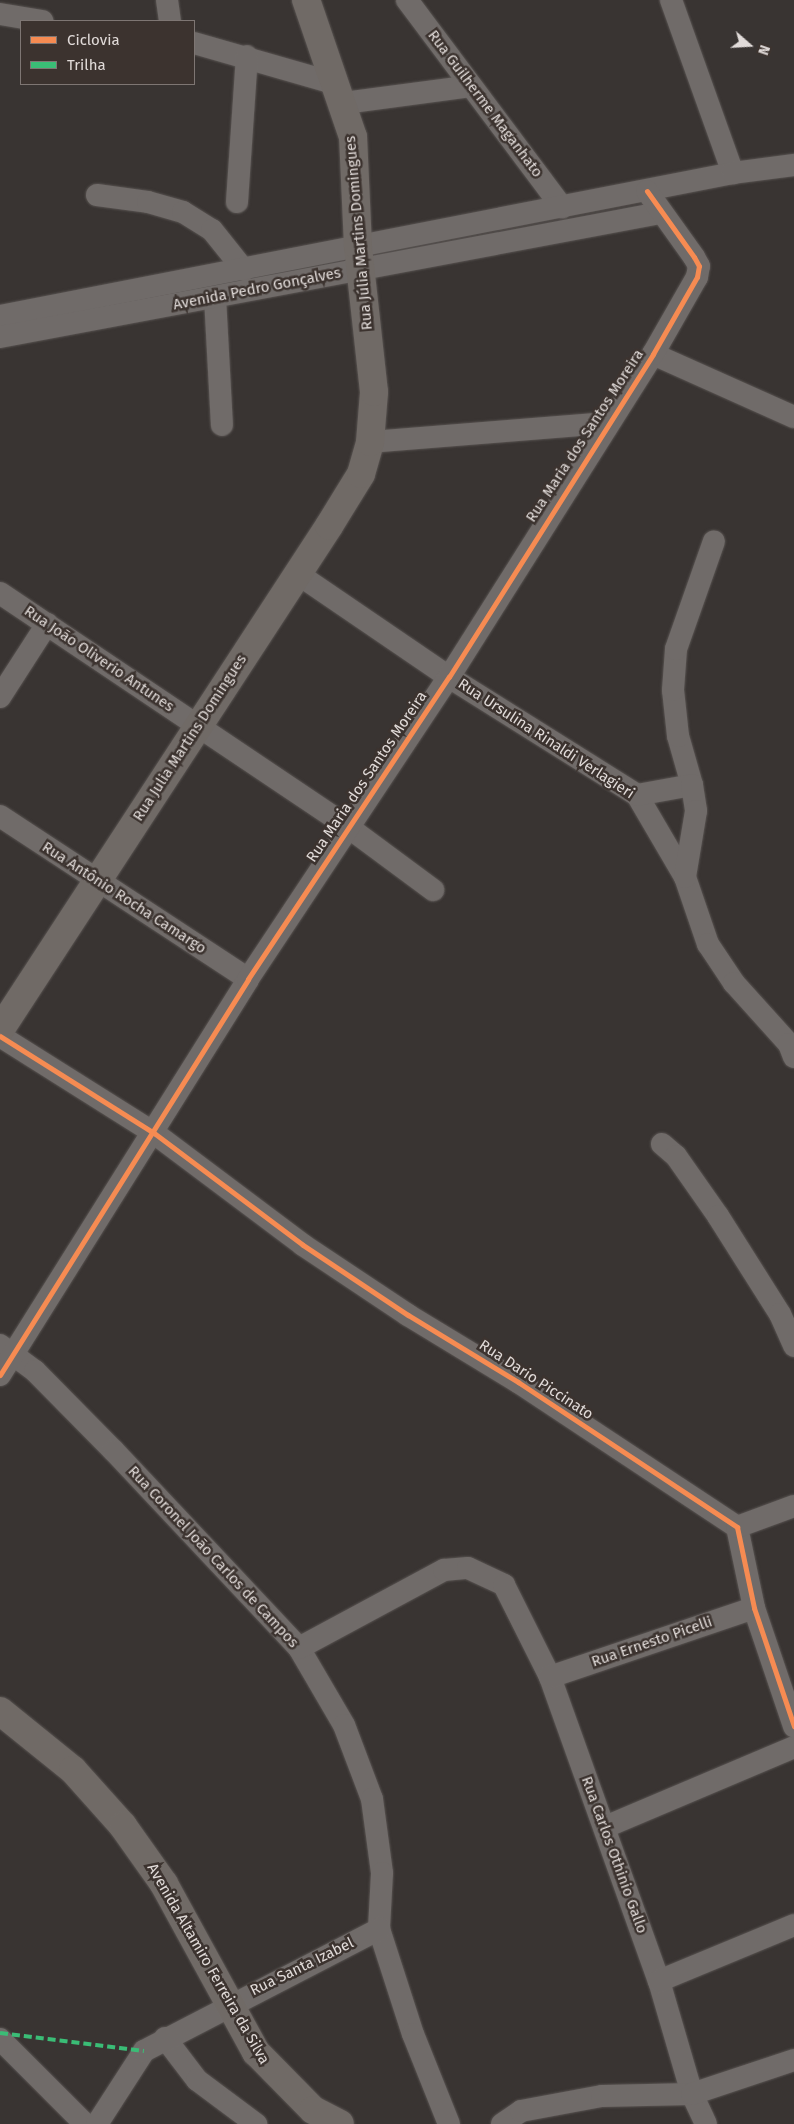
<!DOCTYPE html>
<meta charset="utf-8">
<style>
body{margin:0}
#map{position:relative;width:794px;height:2124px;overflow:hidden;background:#393432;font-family:"Fira Sans",sans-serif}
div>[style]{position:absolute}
.roads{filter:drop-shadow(0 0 1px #575250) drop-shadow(0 0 1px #575250)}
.minor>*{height:22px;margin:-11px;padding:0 11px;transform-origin:11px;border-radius:11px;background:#706b69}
.major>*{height:28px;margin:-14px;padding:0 14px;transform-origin:14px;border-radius:14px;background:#706a66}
.quiet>*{height:4px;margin-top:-2px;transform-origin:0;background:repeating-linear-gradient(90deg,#3abd76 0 8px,transparent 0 12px)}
.cycleway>*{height:5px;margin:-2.5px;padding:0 2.5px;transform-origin:2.5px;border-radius:2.5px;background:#f68b52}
span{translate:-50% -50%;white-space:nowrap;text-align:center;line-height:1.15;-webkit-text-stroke:5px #3c332f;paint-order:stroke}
.street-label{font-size:15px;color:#e1dbd9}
.legend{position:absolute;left:20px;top:20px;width:175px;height:65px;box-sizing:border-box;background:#3c332f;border:1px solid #7e7673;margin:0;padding:6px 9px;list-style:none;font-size:15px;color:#e1dbd9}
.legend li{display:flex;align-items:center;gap:10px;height:25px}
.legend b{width:25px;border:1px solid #7e7673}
.north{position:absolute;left:724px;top:20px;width:50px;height:50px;-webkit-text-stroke:4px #3c332f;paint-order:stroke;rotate:109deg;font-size:14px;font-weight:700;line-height:20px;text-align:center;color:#e1dbd9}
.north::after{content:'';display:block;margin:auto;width:18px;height:22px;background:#e1dbd9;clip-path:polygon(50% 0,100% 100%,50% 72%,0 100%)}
</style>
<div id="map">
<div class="roads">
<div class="minor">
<div style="left:167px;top:0;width:21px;rotate:82deg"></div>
<div style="left:407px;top:0;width:259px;rotate:53.2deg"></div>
<div style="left:671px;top:0;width:184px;rotate:70.3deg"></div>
<div style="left:0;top:14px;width:43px;rotate:9.5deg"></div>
<div style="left:194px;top:43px;width:149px;rotate:16deg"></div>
<div style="left:344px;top:103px;width:128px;rotate:-7.6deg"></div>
<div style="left:97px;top:195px;width:51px;rotate:7.8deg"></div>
<div style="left:148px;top:202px;width:36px;rotate:16deg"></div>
<div style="left:183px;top:212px;width:34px;rotate:32deg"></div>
<div style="left:212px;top:230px;width:51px;rotate:51.3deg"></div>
<div style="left:237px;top:202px;width:146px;rotate:-86.1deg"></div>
<div style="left:215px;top:297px;width:128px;rotate:86.9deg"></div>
<div style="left:0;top:316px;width:747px;rotate:-11.04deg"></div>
<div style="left:733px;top:173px;width:62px;rotate:-7.5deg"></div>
<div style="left:0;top:337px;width:672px;rotate:-10.64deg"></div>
<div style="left:653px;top:354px;width:154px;rotate:24.1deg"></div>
<div style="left:370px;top:442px;width:237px;rotate:-4.6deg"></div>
<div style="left:298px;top:574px;width:183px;rotate:34.3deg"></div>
<div style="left:449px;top:677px;width:222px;rotate:32.1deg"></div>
<div style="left:637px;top:795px;width:95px;rotate:59.7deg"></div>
<div style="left:685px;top:877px;width:71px;rotate:71.1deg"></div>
<div style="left:708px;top:944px;width:47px;rotate:56.3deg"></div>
<div style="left:734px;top:983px;width:82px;rotate:48deg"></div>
<div style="left:789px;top:1044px;width:14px;rotate:69deg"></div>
<div style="left:0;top:593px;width:419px;rotate:33.9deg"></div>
<div style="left:348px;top:827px;width:106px;rotate:36.5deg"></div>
<div style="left:0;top:697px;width:87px;rotate:-57.2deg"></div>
<div style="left:692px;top:785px;width:51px;rotate:-105.9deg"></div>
<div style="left:678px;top:736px;width:46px;rotate:-96.2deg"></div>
<div style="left:673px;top:690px;width:41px;rotate:-85.8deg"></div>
<div style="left:676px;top:649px;width:114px;rotate:-70.6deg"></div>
<div style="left:637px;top:795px;width:56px;rotate:-10.3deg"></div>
<div style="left:692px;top:785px;width:26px;rotate:81deg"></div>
<div style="left:696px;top:811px;width:67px;rotate:99.5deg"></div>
<div style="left:0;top:816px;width:297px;rotate:33.3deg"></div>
<div style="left:0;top:1036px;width:182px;rotate:32.2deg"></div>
<div style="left:154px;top:1133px;width:186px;rotate:36.9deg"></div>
<div style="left:303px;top:1245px;width:126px;rotate:33.7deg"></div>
<div style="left:408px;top:1315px;width:129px;rotate:31.3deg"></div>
<div style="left:518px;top:1382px;width:263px;rotate:33.5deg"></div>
<div style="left:737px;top:1527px;width:83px;rotate:78.1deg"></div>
<div style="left:754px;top:1608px;width:125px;rotate:71.3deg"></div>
<div style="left:662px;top:1144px;width:18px;rotate:41deg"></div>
<div style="left:676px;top:1156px;width:73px;rotate:55deg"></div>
<div style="left:718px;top:1216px;width:116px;rotate:57.7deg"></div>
<div style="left:780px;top:1314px;width:35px;rotate:66deg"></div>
<div style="left:0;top:1345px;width:44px;rotate:36.6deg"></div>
<div style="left:35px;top:1371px;width:112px;rotate:45.4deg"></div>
<div style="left:114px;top:1451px;width:270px;rotate:46.8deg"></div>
<div style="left:299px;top:1648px;width:89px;rotate:59.7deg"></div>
<div style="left:344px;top:1725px;width:79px;rotate:69.3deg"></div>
<div style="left:372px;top:1799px;width:75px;rotate:82.3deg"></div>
<div style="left:382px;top:1873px;width:56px;rotate:93.1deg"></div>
<div style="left:379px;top:1929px;width:110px;rotate:72.1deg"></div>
<div style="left:413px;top:2034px;width:97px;rotate:68.2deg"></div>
<div style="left:0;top:1375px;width:467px;rotate:-57.9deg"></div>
<div style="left:248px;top:979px;width:363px;rotate:-56.4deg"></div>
<div style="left:449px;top:677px;width:382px;rotate:-57.7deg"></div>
<div style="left:653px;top:354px;width:89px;rotate:-60.3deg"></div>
<div style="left:697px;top:277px;width:11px;rotate:-80deg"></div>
<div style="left:699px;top:266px;width:10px;rotate:-119deg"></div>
<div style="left:694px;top:257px;width:81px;rotate:-125.5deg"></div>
<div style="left:737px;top:1527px;width:61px;rotate:-20.2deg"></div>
<div style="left:299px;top:1648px;width:165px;rotate:-28.3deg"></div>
<div style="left:444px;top:1570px;width:24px;rotate:-5deg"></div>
<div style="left:468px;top:1568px;width:40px;rotate:25deg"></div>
<div style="left:504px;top:1585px;width:103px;rotate:63.4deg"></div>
<div style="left:550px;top:1677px;width:323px;rotate:70.3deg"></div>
<div style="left:659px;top:1981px;width:118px;rotate:73.7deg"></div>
<div style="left:692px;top:2094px;width:33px;rotate:65deg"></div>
<div style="left:550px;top:1677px;width:215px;rotate:-18.7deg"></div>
<div style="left:605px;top:1827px;width:205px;rotate:-22.9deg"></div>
<div style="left:659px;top:1981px;width:146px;rotate:-22.5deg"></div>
<div style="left:165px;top:2038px;width:53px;rotate:52.7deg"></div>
<div style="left:197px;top:2080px;width:74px;rotate:36.7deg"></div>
<div style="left:0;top:2039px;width:120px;rotate:45deg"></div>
<div style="left:97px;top:2124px;width:87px;rotate:-57.2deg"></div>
<div style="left:144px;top:2051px;width:265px;rotate:-27.4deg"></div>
<div style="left:502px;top:2124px;width:23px;rotate:-34deg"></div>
<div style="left:521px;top:2111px;width:82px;rotate:-10.5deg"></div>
<div style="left:602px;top:2096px;width:90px;rotate:-1.3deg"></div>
<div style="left:692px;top:2094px;width:108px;rotate:-18.4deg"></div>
</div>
<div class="major">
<div style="left:0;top:1030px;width:602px;rotate:-56.86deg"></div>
<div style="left:329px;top:526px;width:61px;rotate:-58.4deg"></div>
<div style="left:361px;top:474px;width:33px;rotate:-74deg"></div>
<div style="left:370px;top:442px;width:50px;rotate:-85.4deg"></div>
<div style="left:374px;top:392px;width:147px;rotate:-96.3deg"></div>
<div style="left:358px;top:246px;width:109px;rotate:-92.6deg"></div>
<div style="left:353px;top:137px;width:145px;rotate:-108.9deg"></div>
<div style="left:0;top:1711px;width:94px;rotate:38.9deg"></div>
<div style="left:73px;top:1770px;width:75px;rotate:48.2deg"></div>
<div style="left:123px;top:1826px;width:71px;rotate:54.7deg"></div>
<div style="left:164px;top:1884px;width:192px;rotate:61.3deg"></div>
<div style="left:256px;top:2052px;width:81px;rotate:45.5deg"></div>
<div style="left:313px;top:2110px;width:30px;rotate:27deg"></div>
</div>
</div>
<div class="quiet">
<div style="left:0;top:2033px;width:145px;rotate:7.1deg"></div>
</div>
<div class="cycleway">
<div style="left:0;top:1036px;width:182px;rotate:32.2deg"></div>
<div style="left:154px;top:1133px;width:186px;rotate:36.9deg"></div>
<div style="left:303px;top:1245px;width:126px;rotate:33.7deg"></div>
<div style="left:408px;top:1315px;width:129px;rotate:31.3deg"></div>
<div style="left:518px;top:1382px;width:263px;rotate:33.5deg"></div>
<div style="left:737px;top:1527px;width:83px;rotate:78.1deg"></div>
<div style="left:754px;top:1608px;width:125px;rotate:71.3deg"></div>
<div style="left:0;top:1375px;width:467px;rotate:-57.9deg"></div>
<div style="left:248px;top:979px;width:363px;rotate:-56.4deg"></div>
<div style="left:449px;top:677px;width:382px;rotate:-57.7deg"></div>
<div style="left:653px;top:354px;width:89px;rotate:-60.3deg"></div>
<div style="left:697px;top:277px;width:11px;rotate:-80deg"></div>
<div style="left:699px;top:266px;width:10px;rotate:-119deg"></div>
<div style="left:694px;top:257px;width:81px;rotate:-125.5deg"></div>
</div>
<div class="street-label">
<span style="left:485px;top:104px;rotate:53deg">Rua Guilherme Maganhato</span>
<span style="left:359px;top:233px;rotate:-95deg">Rua Júlia Martins Domingues</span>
<span style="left:257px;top:289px;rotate:-11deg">Avenida Pedro Gonçalves</span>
<span style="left:585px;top:436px;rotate:-57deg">Rua Maria dos Santos Moreira</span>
<span style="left:99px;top:659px;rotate:34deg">Rua João Oliverio Antunes</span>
<span style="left:190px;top:738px;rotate:-57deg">Rua Julia Martins Domingues</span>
<span style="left:546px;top:739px;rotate:33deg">Rua Ursulina Rinaldi Verlagieri</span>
<span style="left:367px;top:777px;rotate:-56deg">Rua Maria dos Santos Moreira</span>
<span style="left:124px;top:898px;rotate:33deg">Rua Antônio Rocha Camargo</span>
<span style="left:536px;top:1380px;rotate:33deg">Rua Dario Piccinato</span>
<span style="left:213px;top:1557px;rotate:47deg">Rua Coronel João Carlos de Campos</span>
<span style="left:652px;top:1642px;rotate:-19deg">Rua Ernesto Picelli</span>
<span style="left:614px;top:1855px;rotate:70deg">Rua Carlos Othinio Gallo</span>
<span style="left:208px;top:1964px;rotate:60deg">Avenida Altamiro Ferreira da Silva</span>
<span style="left:302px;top:1967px;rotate:-26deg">Rua Santa Izabel</span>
</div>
<ul class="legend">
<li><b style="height:6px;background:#f68b52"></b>Ciclovia</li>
<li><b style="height:6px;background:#3abd76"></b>Trilha</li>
</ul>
<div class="north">N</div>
</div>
